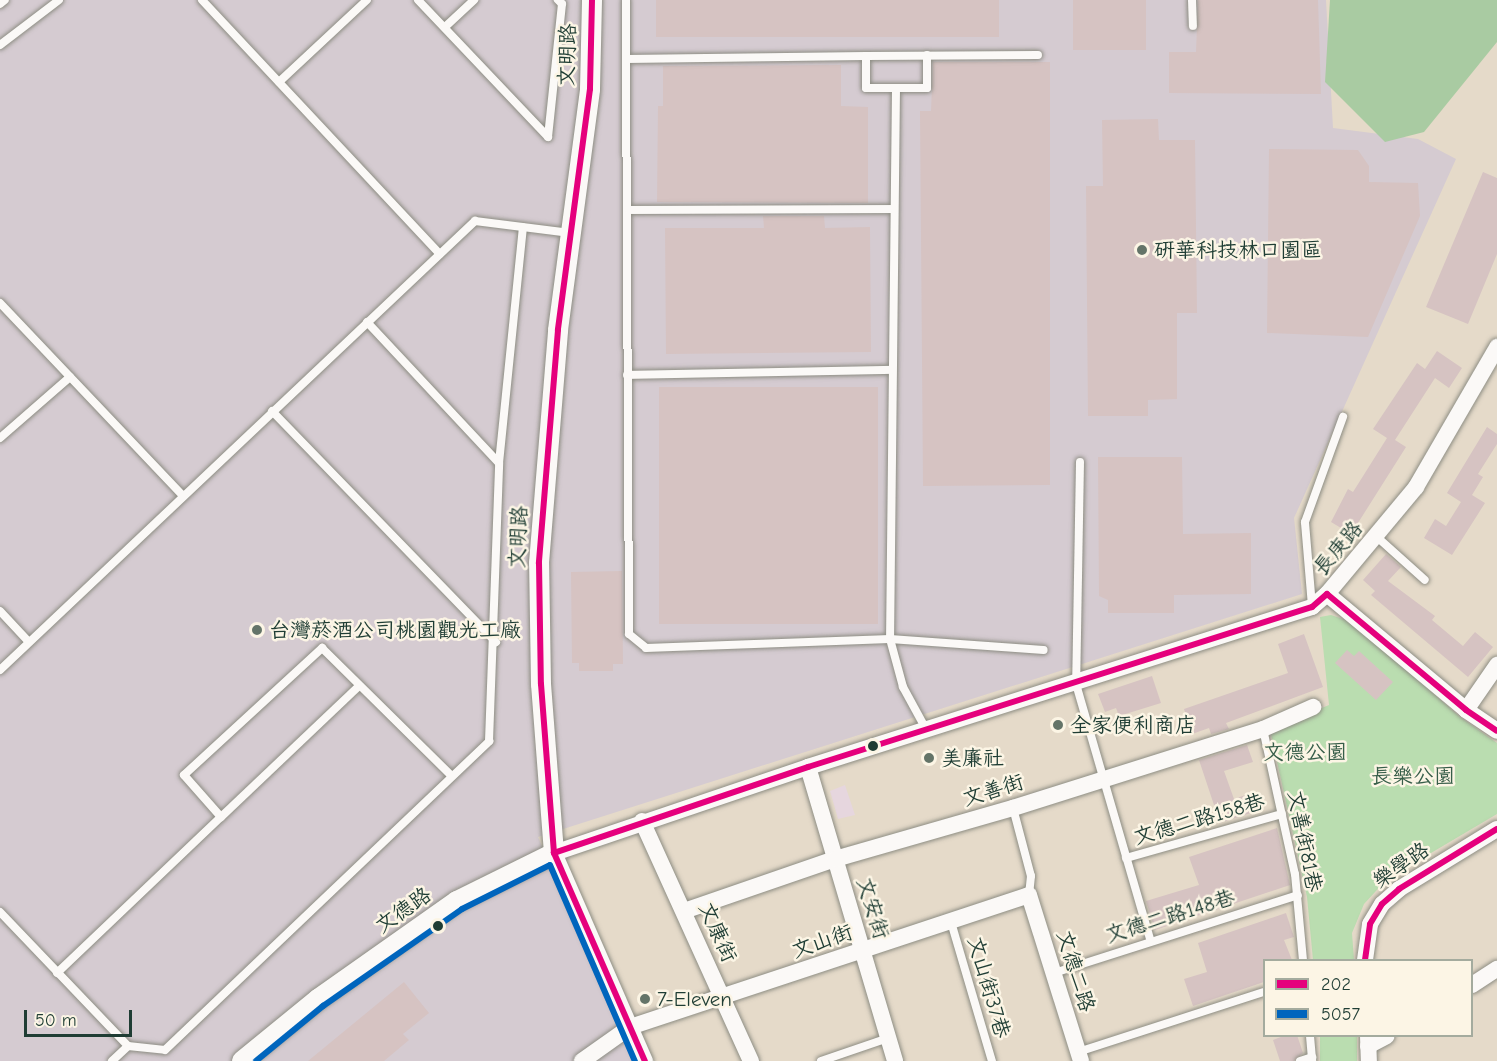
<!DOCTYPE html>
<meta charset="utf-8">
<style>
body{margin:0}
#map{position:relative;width:1497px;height:1061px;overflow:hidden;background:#e5dac9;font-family:"Comic Neue","LXGW WenKai TC",sans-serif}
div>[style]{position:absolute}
.built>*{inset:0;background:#e6d6de}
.industrial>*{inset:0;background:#d5cbd1}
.green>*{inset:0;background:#baddb0;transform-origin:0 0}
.forest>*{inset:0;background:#a9cba2}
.building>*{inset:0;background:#d6c3c2;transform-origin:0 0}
.roads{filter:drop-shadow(0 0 2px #8d8d83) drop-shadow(0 0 2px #8d8d83)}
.service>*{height:8px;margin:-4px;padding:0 4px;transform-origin:4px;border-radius:4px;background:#fbf9f7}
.minor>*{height:16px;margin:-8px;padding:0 8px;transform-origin:8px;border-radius:8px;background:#fbf9f7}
.tertiary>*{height:20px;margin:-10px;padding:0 10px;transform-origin:10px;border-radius:10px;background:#fbf9f7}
.bus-1>*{height:6px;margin:-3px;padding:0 3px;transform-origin:3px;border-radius:3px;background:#e5007d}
.bus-2>*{height:6px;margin:-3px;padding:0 3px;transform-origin:3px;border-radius:3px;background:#0065bd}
.dots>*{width:16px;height:16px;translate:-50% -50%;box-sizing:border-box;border:3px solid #fcf5e5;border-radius:50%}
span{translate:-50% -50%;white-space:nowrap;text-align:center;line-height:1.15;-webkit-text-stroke:5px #fcf5e5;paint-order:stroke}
.street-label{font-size:21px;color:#1f3d34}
.poi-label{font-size:21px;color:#1f3d34}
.left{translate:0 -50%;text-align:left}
.park-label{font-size:21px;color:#375e49}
.legend{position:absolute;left:1263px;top:959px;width:210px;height:78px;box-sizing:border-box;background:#fcf5e5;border:2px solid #a4ab9e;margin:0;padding:8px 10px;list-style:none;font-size:18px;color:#1f3d34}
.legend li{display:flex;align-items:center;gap:12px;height:30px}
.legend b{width:30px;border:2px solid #a4ab9e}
.scale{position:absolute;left:24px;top:1010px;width:108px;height:27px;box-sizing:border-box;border:3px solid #1f3d34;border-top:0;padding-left:8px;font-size:18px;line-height:21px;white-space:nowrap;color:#1f3d34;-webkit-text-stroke:4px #fcf5e5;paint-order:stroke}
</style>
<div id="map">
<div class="built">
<div style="clip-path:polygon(845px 785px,855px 815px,838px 819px,830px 791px)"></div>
</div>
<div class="industrial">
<div style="clip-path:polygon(0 0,1326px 0,1333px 128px,1418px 139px,1456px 159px,1294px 518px,1302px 594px,538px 837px,636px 1061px,0 1061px)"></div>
</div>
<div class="green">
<div style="clip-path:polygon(1331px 615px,1352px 622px,1460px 717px,1497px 743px,1497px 814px,1387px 879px,1364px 904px,1352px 933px,1354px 960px,1313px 960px,1307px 897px,1270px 730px,1329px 705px,1320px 617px)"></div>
<div style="left:1320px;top:1036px;width:37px;height:25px"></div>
</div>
<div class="forest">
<div style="clip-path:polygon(1330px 0,1497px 0,1497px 42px,1424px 132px,1385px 142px,1325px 82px)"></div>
</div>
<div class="building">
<div style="left:656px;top:0;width:343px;height:37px"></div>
<div style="left:1073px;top:0;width:73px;height:50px"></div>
<div style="clip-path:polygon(1198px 0,1318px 0,1321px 94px,1169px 93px,1169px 52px,1196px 52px)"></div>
<div style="clip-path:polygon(933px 62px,1050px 62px,1050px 485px,923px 486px,920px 111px,931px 111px)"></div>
<div style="clip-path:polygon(841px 65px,841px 106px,868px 107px,868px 203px,657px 202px,658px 106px,663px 106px,663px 66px)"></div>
<div style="clip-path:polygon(1158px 119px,1159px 140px,1195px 140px,1197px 313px,1177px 313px,1177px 399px,1148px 400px,1148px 416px,1088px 416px,1086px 186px,1103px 186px,1102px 120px)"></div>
<div style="clip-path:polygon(1269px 149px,1358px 150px,1369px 166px,1369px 182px,1418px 183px,1420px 216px,1368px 337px,1267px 333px)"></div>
<div style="clip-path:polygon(1483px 172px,1497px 178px,1497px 254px,1468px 324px,1426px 307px)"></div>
<div style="clip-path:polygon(763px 216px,824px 216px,825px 228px,870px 227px,871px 352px,666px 354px,665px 228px,764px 228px)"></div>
<div style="clip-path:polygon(1437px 351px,1462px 368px,1449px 388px,1435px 378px,1395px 440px,1406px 447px,1351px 534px,1331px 522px,1348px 489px,1353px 492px,1387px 438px,1373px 429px,1417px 363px,1425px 369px)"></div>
<div style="left:659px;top:387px;width:219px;height:237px"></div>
<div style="clip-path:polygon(1487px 427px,1497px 434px,1497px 444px,1478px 474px,1483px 477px,1472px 495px,1485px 503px,1452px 555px,1424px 538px,1435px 519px,1446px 526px,1461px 502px,1447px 493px)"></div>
<div style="clip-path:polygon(1098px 457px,1182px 457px,1183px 534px,1251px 533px,1251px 594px,1174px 595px,1174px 613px,1108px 613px,1108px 600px,1099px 596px)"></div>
<div style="clip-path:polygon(1386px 554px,1401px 567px,1388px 581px,1435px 616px,1432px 620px,1463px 646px,1475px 632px,1493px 647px,1468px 677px,1371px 595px,1375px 591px,1363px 580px)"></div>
<div style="clip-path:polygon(622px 571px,623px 664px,613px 664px,613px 671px,579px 671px,579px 663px,572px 663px,571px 572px)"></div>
<div style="clip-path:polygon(1304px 634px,1323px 687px,1226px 723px,1229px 729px,1211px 734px,1209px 728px,1192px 734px,1184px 709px,1288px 673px,1278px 644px)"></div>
<div style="clip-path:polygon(1347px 650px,1354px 656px,1359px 651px,1393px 682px,1376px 700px,1335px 663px)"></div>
<div style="clip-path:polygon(1152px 676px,1161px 703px,1119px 716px,1116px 708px,1105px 712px,1098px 694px)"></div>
<div style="clip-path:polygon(1247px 745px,1253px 762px,1224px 771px,1234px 799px,1254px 792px,1260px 810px,1220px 823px,1199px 760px)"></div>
<div style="clip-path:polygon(1277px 828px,1290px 885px,1155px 930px,1146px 901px,1199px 885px,1189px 857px)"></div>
<div style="clip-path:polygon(1286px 913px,1294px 937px,1284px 940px,1292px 960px,1264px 960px,1264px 982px,1193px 1006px,1184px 979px,1207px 972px,1198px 943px)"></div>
<div style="clip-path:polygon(404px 982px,429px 1013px,403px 1034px,409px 1040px,384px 1061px,308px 1061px)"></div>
<div style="clip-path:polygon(1286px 1035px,1297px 1035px,1303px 1053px,1294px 1061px,1280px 1061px,1273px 1040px)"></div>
</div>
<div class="roads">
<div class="service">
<div style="left:202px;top:0;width:348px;rotate:46.9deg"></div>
<div style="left:418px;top:0;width:189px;rotate:46.5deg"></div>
<div style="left:548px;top:137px;width:134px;rotate:-84deg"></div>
<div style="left:562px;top:4px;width:6px;rotate:-135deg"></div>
<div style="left:626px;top:0;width:59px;rotate:90deg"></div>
<div style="left:626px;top:59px;width:240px;rotate:-0.7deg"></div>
<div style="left:1192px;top:0;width:26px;rotate:88deg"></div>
<div style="left:0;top:4px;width:6px;rotate:-39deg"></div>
<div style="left:445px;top:27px;width:40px;rotate:-43deg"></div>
<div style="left:0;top:45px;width:74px;rotate:-37.3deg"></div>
<div style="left:927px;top:55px;width:33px;rotate:90deg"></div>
<div style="left:927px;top:88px;width:61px;rotate:180deg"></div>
<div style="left:866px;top:88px;width:32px;rotate:-90deg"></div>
<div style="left:866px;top:56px;width:172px;rotate:-0.3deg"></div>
<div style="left:626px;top:59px;width:575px;rotate:89.7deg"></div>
<div style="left:629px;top:634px;width:22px;rotate:39deg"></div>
<div style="left:646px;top:648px;width:244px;rotate:-2.1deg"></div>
<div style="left:890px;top:639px;width:154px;rotate:4.1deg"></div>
<div style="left:279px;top:82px;width:120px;rotate:-43deg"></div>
<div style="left:896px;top:88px;width:551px;rotate:90.62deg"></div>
<div style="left:890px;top:639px;width:50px;rotate:74.8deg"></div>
<div style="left:903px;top:687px;width:50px;rotate:61.4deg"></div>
<div style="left:629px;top:210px;width:265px;rotate:-0.2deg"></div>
<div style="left:0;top:303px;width:265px;rotate:46.5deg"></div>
<div style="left:367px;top:322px;width:193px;rotate:46.9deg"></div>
<div style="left:627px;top:375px;width:265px;rotate:-1.1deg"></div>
<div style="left:272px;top:411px;width:322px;rotate:45.9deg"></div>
<div style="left:0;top:438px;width:93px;rotate:-41.1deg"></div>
<div style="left:1080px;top:462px;width:222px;rotate:91deg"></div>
<div style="left:1076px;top:684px;width:266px;rotate:73.8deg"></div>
<div style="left:1377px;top:537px;width:64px;rotate:41.9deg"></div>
<div style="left:1312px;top:606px;width:84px;rotate:-94.8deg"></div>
<div style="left:1305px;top:522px;width:112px;rotate:-70.1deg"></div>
<div style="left:0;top:611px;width:42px;rotate:46.9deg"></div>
<div style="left:0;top:670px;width:654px;rotate:-43.39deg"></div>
<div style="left:475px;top:221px;width:96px;rotate:7.2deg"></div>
<div style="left:1263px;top:729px;width:148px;rotate:77.6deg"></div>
<div style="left:1295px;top:874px;width:86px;rotate:84.7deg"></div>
<div style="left:1013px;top:808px;width:70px;rotate:75.2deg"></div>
<div style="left:1031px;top:876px;width:19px;rotate:96deg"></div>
<div style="left:221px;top:817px;width:190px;rotate:-43.5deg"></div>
<div style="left:1126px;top:858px;width:162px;rotate:-15.8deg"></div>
<div style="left:0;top:912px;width:185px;rotate:46.3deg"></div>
<div style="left:128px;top:1046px;width:37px;rotate:6deg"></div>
<div style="left:165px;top:1050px;width:448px;rotate:-43.6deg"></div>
<div style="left:489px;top:741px;width:278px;rotate:-87.9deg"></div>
<div style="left:499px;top:463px;width:237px;rotate:-84.2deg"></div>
<div style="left:951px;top:922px;width:145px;rotate:73.6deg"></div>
<div style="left:57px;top:973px;width:226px;rotate:-43.6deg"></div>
<div style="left:221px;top:817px;width:56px;rotate:-131.4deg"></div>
<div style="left:184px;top:775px;width:188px;rotate:-42.6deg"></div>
<div style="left:322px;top:648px;width:182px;rotate:44.6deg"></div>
<div style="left:1054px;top:973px;width:256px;rotate:-17.7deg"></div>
<div style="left:1310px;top:1036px;width:25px;rotate:85deg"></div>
<div style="left:1078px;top:1052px;width:195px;rotate:-17.9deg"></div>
<div style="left:112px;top:1061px;width:22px;rotate:-43deg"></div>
<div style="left:821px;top:1061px;width:71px;rotate:-18.9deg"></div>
<div style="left:1300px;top:1061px;width:13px;rotate:-18deg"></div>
</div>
<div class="minor">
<div style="left:1327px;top:594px;width:181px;rotate:39.8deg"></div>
<div style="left:1466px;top:710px;width:37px;rotate:34deg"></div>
<div style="left:1466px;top:710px;width:55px;rotate:-55.4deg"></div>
<div style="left:808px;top:767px;width:307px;rotate:73.5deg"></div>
<div style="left:642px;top:821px;width:264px;rotate:65.6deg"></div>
<div style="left:684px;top:911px;width:160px;rotate:-19deg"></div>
<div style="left:835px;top:859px;width:185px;rotate:-16deg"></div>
<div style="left:1013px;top:808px;width:262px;rotate:-17.5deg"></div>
<div style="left:1263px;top:729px;width:55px;rotate:-23.7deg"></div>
<div style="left:1365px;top:960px;width:36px;rotate:-82deg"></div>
<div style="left:1370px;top:924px;width:23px;rotate:-59deg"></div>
<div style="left:1382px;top:904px;width:23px;rotate:-41deg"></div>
<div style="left:1399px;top:889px;width:115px;rotate:-31.5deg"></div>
<div style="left:1472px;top:985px;width:30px;rotate:-33deg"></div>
<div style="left:1368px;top:1036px;width:25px;rotate:88deg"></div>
<div style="left:1368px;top:1046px;width:21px;rotate:-28deg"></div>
<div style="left:582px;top:1061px;width:59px;rotate:-35.3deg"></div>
<div style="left:630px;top:1027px;width:420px;rotate:-18.3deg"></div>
<div style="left:1029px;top:895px;width:174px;rotate:72.6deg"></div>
<div style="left:645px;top:1061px;width:227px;rotate:-113.6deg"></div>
<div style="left:554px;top:853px;width:268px;rotate:-18.7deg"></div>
<div style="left:808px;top:767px;width:529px;rotate:-17.61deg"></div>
<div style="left:1312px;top:607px;width:20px;rotate:-41deg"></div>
<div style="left:1327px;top:594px;width:139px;rotate:-50.2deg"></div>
<div style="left:1416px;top:487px;width:162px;rotate:-59.9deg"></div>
</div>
<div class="tertiary">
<div style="left:242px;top:1061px;width:98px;rotate:-39.2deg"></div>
<div style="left:318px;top:999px;width:170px;rotate:-35.2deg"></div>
<div style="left:457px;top:901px;width:108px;rotate:-26.3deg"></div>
<div style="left:554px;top:853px;width:169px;rotate:-94.4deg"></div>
<div style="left:541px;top:684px;width:121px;rotate:-90.9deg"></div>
<div style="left:539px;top:563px;width:234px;rotate:-85.3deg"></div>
<div style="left:558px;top:330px;width:243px;rotate:-82.4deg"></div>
<div style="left:590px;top:89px;width:89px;rotate:-88.7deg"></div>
</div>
</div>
<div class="bus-1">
<div style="left:592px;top:0;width:89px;rotate:91.3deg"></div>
<div style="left:590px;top:89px;width:243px;rotate:97.6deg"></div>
<div style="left:558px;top:330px;width:234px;rotate:94.7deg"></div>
<div style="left:539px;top:563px;width:121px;rotate:89.1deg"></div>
<div style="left:541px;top:684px;width:169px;rotate:85.6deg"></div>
<div style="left:554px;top:853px;width:227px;rotate:66.4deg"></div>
<div style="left:554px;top:853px;width:268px;rotate:-18.7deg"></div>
<div style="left:808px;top:767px;width:529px;rotate:-17.61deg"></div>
<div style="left:1312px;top:607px;width:20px;rotate:-41deg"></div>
<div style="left:1327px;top:594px;width:181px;rotate:39.8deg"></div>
<div style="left:1466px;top:710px;width:37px;rotate:34deg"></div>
<div style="left:1365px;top:960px;width:36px;rotate:-82deg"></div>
<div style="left:1370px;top:924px;width:23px;rotate:-59deg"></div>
<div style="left:1382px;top:904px;width:23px;rotate:-41deg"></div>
<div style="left:1399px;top:889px;width:115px;rotate:-31.5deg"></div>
</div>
<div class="bus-2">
<div style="left:256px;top:1061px;width:87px;rotate:-39.4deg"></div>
<div style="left:323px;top:1006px;width:169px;rotate:-34.9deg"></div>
<div style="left:462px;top:909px;width:98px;rotate:-26.6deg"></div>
<div style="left:550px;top:865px;width:214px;rotate:66.6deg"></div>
</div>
<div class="dots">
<div style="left:1142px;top:250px;background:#647468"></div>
<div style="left:257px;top:630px;background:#647468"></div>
<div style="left:1058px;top:725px;background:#647468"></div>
<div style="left:873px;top:746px;background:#1f3d34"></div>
<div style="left:929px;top:758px;background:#647468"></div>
<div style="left:438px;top:926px;background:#1f3d34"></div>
<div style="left:645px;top:999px;background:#647468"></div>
</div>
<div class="street-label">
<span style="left:567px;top:55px;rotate:-88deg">文明路</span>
<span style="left:518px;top:537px;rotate:-87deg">文明路</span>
<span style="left:1338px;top:548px;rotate:-50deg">長庚路</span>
<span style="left:993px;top:790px;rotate:-17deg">文善街</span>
<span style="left:1199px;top:819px;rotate:-16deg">文德二路158巷</span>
<span style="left:1305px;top:841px;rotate:79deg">文善街81巷</span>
<span style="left:1401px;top:865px;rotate:-35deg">樂學路</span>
<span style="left:873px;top:908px;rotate:73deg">文安街</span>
<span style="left:403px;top:910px;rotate:-35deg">文德路</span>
<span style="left:1170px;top:916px;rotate:-17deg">文德二路148巷</span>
<span style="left:718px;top:932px;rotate:66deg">文康街</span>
<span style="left:822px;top:941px;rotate:-19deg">文山街</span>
<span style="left:1076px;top:971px;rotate:73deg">文德二路</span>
<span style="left:989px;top:987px;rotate:74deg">文山街37巷</span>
</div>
<div class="poi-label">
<span class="left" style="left:1154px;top:250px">研華科技林口園區</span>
<span class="left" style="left:269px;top:630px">台灣菸酒公司桃園觀光工廠</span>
<span class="left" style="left:1070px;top:725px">全家便利商店</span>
<span class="left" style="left:941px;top:758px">美廉社</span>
<span class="left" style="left:657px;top:999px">7-Eleven</span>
</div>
<div class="park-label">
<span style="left:1305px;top:752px">文德公園</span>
<span style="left:1413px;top:776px">長樂公園</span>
</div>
<ul class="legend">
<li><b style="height:8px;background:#e5007d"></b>202</li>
<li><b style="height:8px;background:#0065bd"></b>5057</li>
</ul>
<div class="scale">50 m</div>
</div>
